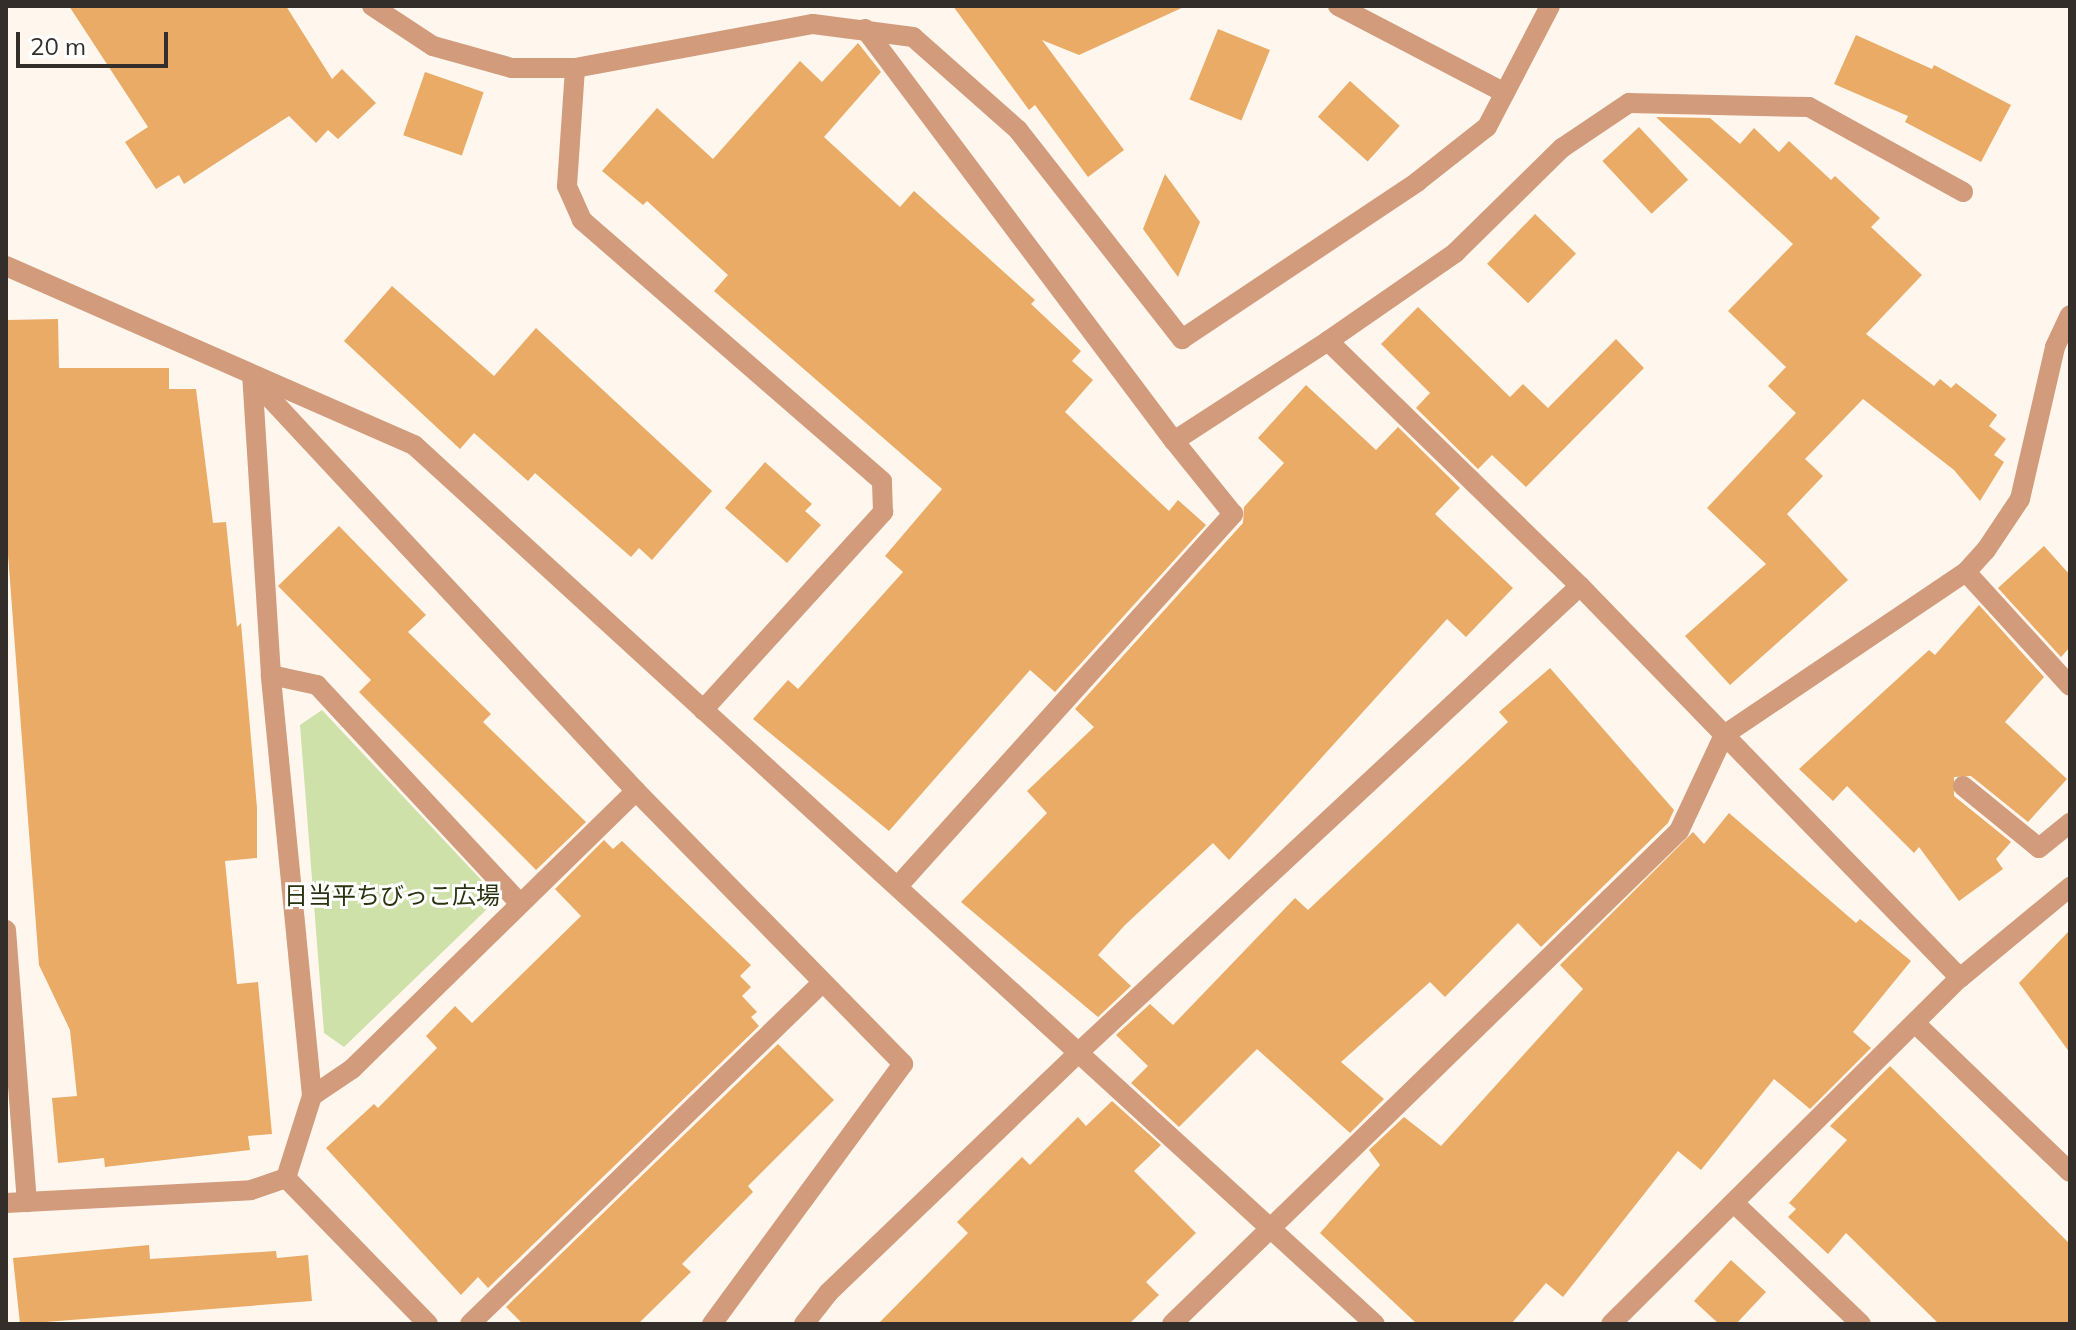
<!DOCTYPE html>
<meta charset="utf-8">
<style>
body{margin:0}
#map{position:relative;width:2076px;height:1330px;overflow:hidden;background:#fff7ee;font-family:Mulish,"Noto Sans JP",sans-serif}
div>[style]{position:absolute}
.green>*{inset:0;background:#cde1a8}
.building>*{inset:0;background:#e9ab65;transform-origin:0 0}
.street>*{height:20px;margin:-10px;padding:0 10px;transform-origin:10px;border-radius:10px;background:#d29c7c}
span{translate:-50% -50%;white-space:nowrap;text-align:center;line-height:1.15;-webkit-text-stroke:6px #fff;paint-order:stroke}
.park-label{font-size:24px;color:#293310}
.frame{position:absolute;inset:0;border:8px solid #332e29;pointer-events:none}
.scale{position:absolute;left:16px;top:32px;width:152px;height:36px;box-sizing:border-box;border:4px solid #332e29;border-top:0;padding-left:10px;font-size:24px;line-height:28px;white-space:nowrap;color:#332e29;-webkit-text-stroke:6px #fff;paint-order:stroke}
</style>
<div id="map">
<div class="green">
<div style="clip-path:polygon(322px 710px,486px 885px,486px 910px,344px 1047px,324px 1033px,300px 725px)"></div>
</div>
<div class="building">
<div style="clip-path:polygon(69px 6px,286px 6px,332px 79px,342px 69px,376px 103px,338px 139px,328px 130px,316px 143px,289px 116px,184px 184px,179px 175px,156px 189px,125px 142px,148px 127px)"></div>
<div style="clip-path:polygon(953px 6px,1186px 6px,1079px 55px,1042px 40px,1124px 150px,1088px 177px,1035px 105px,1029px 110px)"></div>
<div style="left:1218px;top:29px;width:56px;height:76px;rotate:22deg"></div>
<div style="clip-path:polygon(1856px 35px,1932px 69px,1934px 65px,2011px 105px,1981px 162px,1905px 122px,1908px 116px,1834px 84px)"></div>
<div style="clip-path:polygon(858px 43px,881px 72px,824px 137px,900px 207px,914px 191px,1035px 300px,1031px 304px,1081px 351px,1072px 361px,1093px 380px,1065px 412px,1169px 511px,1178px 500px,1206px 525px,1055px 692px,1030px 670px,889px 831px,753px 719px,788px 680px,798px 689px,903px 572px,885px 556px,942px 489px,714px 291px,728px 275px,647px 201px,643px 205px,602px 171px,657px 108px,713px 159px,800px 61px,822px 82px)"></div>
<div style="left:425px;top:72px;width:62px;height:67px;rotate:19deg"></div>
<div style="left:1350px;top:81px;width:67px;height:48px;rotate:42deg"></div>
<div style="clip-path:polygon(1656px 117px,1710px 118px,1740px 144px,1754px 128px,1779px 152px,1789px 141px,1831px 180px,1835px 176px,1880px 218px,1871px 227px,1922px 275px,1866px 334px,1934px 386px,1940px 379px,1951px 388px,1956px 383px,1997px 415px,1989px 426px,2006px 439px,1994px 455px,2004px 462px,1980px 501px,1954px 470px,1863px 399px,1805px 459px,1823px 476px,1787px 514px,1848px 580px,1730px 685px,1685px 636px,1766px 564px,1707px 508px,1796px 413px,1768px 386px,1786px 367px,1728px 311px,1793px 244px)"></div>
<div style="left:1639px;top:127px;width:72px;height:50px;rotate:47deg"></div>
<div style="clip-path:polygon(1165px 174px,1200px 222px,1178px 277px,1143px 229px)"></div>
<div style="left:1535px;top:214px;width:57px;height:69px;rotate:44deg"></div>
<div style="clip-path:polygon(392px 286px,494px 376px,536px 328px,712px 491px,652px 560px,639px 548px,631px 557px,535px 473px,528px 481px,474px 433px,460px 449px,344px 341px)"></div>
<div style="clip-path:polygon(1418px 307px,1510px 397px,1523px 384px,1548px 408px,1616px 339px,1644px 368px,1526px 487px,1492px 455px,1478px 469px,1416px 408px,1430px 393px,1381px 344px)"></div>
<div style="clip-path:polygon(58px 319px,59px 368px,169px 368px,169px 389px,196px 389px,213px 523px,226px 522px,237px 627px,241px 623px,257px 808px,257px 858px,225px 861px,237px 984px,258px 982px,272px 1134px,248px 1136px,250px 1150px,105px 1167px,104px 1158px,58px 1163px,52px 1098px,77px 1096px,70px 1030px,39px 965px,6px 528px,6px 320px)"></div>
<div style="clip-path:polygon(1306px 385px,1376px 450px,1398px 427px,1460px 488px,1435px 514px,1513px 588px,1466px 637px,1447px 619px,1229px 860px,1213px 843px,1125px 925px,1098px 955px,1131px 986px,1098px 1017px,961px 902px,1047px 813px,1027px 791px,1094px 727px,1075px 709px,1243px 523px,1244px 507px,1284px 463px,1258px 438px)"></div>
<div style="clip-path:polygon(765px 462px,812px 504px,805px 511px,821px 525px,787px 563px,725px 508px)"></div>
<div style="clip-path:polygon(339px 526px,426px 615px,408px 632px,491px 714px,483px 722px,586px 822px,536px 870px,359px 692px,371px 680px,278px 586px)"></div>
<div style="clip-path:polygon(2044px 546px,2070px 575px,2070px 647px,2061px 657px,1998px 588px)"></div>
<div style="clip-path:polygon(1979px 605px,2044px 677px,2005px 722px,2067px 779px,2028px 822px,1971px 776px,1954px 777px,1954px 796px,2011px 842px,1996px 859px,2003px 869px,1959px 901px,1919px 847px,1914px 853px,1847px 786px,1833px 801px,1799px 769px,1929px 650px,1935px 655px)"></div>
<div style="clip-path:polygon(1550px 668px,1674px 810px,1668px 823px,1541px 947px,1518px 923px,1445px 997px,1430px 982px,1341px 1062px,1384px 1099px,1350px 1133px,1257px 1049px,1179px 1127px,1131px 1083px,1148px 1066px,1116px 1035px,1150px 1004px,1173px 1025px,1295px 898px,1308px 910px,1508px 722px,1499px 712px)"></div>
<div style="clip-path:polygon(1729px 813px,1856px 923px,1860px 919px,1911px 961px,1853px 1032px,1871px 1048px,1810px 1109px,1774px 1079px,1701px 1170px,1678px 1151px,1563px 1297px,1546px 1283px,1511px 1324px,1417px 1324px,1320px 1233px,1380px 1165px,1369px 1150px,1404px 1117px,1441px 1146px,1583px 989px,1560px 965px,1693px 832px,1704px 844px)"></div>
<div style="clip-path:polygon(604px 840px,613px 849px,622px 841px,751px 965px,740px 976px,751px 987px,742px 996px,757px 1012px,751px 1017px,759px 1026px,488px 1288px,478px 1277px,461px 1295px,326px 1148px,374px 1104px,378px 1108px,437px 1048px,426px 1036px,455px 1006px,472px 1023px,581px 916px,555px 889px)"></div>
<div style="clip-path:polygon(2070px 930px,2070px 1053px,2019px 983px)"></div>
<div style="clip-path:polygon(778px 1044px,834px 1100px,748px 1186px,753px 1192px,682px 1264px,691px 1272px,638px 1324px,523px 1324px,506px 1307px)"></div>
<div style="clip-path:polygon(1890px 1066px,2070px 1244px,2070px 1324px,1939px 1324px,1846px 1233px,1828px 1254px,1788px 1217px,1796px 1209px,1789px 1203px,1847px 1140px,1830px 1126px)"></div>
<div style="clip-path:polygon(1112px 1101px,1161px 1145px,1134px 1171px,1196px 1233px,1146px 1282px,1159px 1295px,1129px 1324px,878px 1324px,968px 1233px,957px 1222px,1022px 1157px,1030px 1165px,1078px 1117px,1086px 1126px)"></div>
<div style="clip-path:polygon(149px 1245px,150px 1259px,276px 1251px,277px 1258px,308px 1255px,312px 1301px,20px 1324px,13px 1258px)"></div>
<div style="clip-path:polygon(1731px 1260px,1766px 1292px,1736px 1324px,1719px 1324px,1694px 1301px)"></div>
</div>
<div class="street">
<div style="left:372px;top:6px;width:73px;rotate:33.3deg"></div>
<div style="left:433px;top:46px;width:82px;rotate:15.6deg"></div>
<div style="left:512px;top:68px;width:63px"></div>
<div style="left:1338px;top:6px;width:188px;rotate:27.5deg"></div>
<div style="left:865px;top:29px;width:515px;rotate:53.13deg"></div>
<div style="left:1174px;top:441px;width:184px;rotate:-33deg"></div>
<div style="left:1328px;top:341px;width:351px;rotate:44.2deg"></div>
<div style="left:1580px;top:586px;width:546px;rotate:45.89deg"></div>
<div style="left:6px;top:266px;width:446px;rotate:23.7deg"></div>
<div style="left:414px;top:445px;width:1302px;rotate:42.45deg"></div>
<div style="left:1328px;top:341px;width:155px;rotate:-34.7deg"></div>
<div style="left:1455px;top:253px;width:150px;rotate:-44.5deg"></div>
<div style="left:1562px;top:148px;width:81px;rotate:-33.9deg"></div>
<div style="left:1629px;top:103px;width:180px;rotate:1.3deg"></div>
<div style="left:1809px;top:107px;width:176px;rotate:28.9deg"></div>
<div style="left:257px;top:384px;width:556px;rotate:47.04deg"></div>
<div style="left:636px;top:791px;width:382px;rotate:45.6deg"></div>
<div style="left:903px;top:1064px;width:323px;rotate:126.3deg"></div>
<div style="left:1966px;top:572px;width:154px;rotate:47.6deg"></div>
<div style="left:271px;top:675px;width:47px;rotate:12.3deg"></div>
<div style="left:317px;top:685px;width:295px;rotate:47.1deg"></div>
<div style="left:703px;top:710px;width:268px;rotate:-47.7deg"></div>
<div style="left:883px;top:512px;width:31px;rotate:-92deg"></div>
<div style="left:882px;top:481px;width:398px;rotate:-139deg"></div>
<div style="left:582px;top:220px;width:37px;rotate:-114deg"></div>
<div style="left:567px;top:186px;width:118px;rotate:-86.1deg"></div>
<div style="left:575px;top:68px;width:242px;rotate:-10.5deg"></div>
<div style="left:813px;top:24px;width:101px;rotate:7.4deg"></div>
<div style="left:913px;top:37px;width:140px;rotate:41.5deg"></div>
<div style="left:1018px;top:130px;width:266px;rotate:51.9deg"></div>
<div style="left:1182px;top:339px;width:283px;rotate:-33.7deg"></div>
<div style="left:1417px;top:182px;width:89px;rotate:-38.2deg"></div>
<div style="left:1487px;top:127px;width:136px;rotate:-62.5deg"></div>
<div style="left:1963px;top:786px;width:98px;rotate:39.2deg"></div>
<div style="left:2039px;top:848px;width:40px;rotate:-39deg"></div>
<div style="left:898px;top:886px;width:501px;rotate:-48deg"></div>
<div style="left:1233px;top:514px;width:94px;rotate:-128.9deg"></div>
<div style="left:6px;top:930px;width:273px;rotate:85.6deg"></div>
<div style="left:1915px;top:1023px;width:215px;rotate:43.9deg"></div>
<div style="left:312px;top:1096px;width:48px;rotate:-34deg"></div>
<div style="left:352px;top:1069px;width:397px;rotate:-44.4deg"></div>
<div style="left:286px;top:1178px;width:204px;rotate:45.8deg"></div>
<div style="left:6px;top:1203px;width:245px;rotate:-3deg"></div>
<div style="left:251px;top:1190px;width:37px;rotate:-19deg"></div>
<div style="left:286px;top:1178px;width:86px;rotate:-72.4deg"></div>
<div style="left:312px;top:1096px;width:423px;rotate:-95.6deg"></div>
<div style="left:271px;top:675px;width:299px;rotate:-93.6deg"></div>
<div style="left:1734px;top:1203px;width:175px;rotate:43.6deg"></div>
<div style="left:470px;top:1324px;width:487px;rotate:-44.1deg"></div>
<div style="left:804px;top:1324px;width:39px;rotate:-52deg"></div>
<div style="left:828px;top:1293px;width:348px;rotate:-43.8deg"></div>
<div style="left:1079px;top:1052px;width:684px;rotate:-42.93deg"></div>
<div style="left:1172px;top:1324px;width:707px;rotate:-44.2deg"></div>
<div style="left:1679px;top:831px;width:106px;rotate:-64.9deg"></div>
<div style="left:1724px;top:735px;width:292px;rotate:-34deg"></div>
<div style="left:1966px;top:572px;width:30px;rotate:-48deg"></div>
<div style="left:1986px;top:550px;width:61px;rotate:-56.3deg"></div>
<div style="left:2020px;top:499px;width:156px;rotate:-77deg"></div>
<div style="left:2055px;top:347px;width:35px;rotate:-65deg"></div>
<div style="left:1611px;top:1324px;width:491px;rotate:-44.8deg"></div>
<div style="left:1960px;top:978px;width:143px;rotate:-39.6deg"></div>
</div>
<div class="park-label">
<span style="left:392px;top:896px">日当平ちびっこ広場</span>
</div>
<div class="frame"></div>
<div class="scale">20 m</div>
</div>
